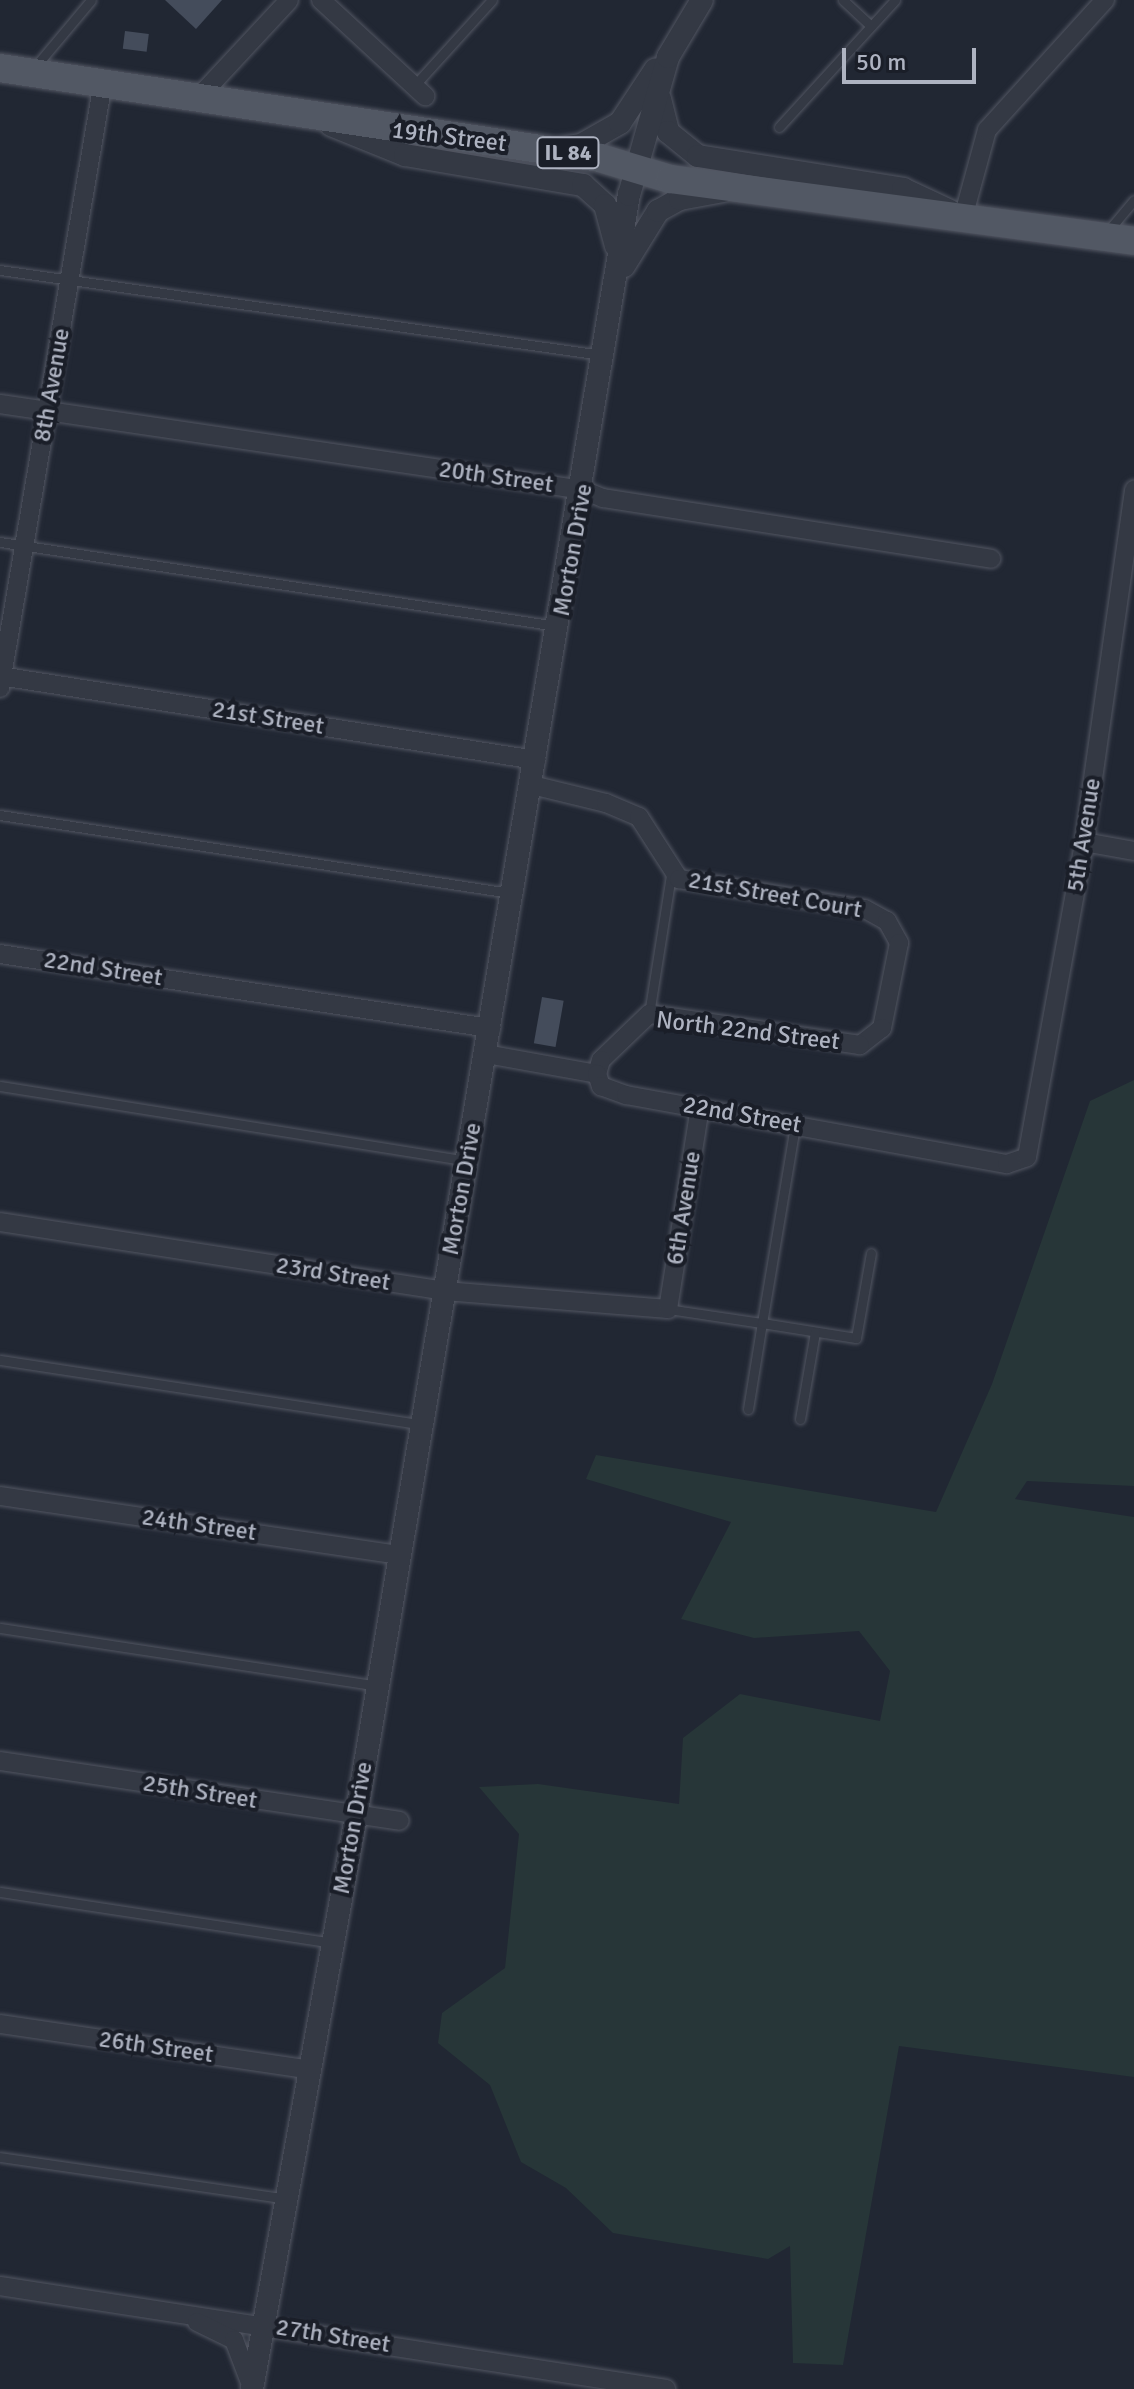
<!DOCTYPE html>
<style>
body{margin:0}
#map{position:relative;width:1134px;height:2389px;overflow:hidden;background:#212733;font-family:Signika,sans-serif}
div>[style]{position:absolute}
.green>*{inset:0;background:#273638}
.building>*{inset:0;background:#444c5b;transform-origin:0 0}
.roads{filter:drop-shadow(0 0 2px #525662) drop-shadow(0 0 2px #525662)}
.service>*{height:9px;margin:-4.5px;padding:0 4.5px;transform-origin:4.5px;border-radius:4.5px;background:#343944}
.minor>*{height:18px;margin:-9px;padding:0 9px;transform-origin:9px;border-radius:9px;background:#343944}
.tertiary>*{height:22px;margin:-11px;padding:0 11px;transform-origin:11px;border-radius:11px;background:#343944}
.primary>*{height:28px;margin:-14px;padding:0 14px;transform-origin:14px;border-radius:14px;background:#525864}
span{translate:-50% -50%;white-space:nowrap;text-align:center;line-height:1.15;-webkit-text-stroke:8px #1a1e28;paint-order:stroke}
.shield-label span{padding:2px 6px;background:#1a1e28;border:2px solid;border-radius:6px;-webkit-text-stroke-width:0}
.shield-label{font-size:22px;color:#aeb3c1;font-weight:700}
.street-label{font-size:24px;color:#aeb3c1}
.scale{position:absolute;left:842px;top:48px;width:134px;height:36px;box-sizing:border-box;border:4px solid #aeb3c1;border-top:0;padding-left:10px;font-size:24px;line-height:28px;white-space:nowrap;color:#aeb3c1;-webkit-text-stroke:6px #1a1e28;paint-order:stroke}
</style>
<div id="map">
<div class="green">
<div style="clip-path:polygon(1134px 1080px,1134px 1486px,1027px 1481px,1015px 1499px,1134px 1517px,1134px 2077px,899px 2046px,843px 2365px,793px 2363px,790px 2246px,768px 2259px,613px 2233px,566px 2188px,521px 2162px,490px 2085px,438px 2043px,442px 2013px,505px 1968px,519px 1834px,479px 1787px,538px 1784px,679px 1804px,683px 1738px,740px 1694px,880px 1721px,890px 1671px,859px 1631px,754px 1638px,681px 1619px,731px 1522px,586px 1479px,596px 1455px,936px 1512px,992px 1384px,1090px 1101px)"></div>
</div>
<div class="building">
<div style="clip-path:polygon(165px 0,222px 0,196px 29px)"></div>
<div style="left:125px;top:31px;width:24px;height:18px;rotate:7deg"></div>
<div style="left:542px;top:997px;width:22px;height:47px;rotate:10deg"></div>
</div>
<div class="roads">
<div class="service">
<div style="left:843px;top:0;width:38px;rotate:43deg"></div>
<div style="left:35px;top:67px;width:87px;rotate:-50.1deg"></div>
<div style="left:414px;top:86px;width:116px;rotate:-47.8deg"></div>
<div style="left:779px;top:127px;width:172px;rotate:-47.6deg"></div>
<div style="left:1108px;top:231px;width:40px;rotate:-50deg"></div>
<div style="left:0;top:270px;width:608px;rotate:8.04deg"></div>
<div style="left:0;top:542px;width:563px;rotate:8.58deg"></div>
<div style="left:0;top:815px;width:516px;rotate:8.7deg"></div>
<div style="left:649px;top:1014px;width:141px;rotate:-81deg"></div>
<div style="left:0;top:1086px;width:472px;rotate:9.1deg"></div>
<div style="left:668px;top:1309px;width:95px;rotate:8.5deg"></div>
<div style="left:762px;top:1323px;width:201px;rotate:-80.5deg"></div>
<div style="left:0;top:1360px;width:425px;rotate:8.7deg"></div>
<div style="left:748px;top:1409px;width:87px;rotate:-80.8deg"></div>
<div style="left:762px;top:1323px;width:95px;rotate:9.1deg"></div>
<div style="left:856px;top:1338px;width:86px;rotate:-80deg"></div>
<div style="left:800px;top:1419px;width:88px;rotate:-80.2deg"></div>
<div style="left:0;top:1628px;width:382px;rotate:8.7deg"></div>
<div style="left:0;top:1892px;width:336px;rotate:8.7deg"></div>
<div style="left:0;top:2157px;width:290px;rotate:8.3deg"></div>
</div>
<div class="minor">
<div style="left:321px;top:0;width:142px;rotate:42.7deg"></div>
<div style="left:199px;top:97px;width:132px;rotate:-47.1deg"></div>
<div style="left:964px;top:214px;width:87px;rotate:-74.7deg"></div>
<div style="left:987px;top:130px;width:176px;rotate:-47.8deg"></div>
<div style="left:0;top:404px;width:589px;rotate:8.39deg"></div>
<div style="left:583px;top:490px;width:22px;rotate:22deg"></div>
<div style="left:603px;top:498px;width:393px;rotate:8.9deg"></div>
<div style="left:0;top:676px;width:543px;rotate:8.91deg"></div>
<div style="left:0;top:688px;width:615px;rotate:-80.35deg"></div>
<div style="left:532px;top:785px;width:76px;rotate:13.7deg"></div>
<div style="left:606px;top:803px;width:36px;rotate:23deg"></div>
<div style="left:639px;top:817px;width:74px;rotate:57.2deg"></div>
<div style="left:679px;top:879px;width:188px;rotate:9.2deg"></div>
<div style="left:865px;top:909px;width:25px;rotate:29deg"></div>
<div style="left:887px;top:921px;width:25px;rotate:61deg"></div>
<div style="left:899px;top:943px;width:87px;rotate:101.3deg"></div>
<div style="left:882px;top:1028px;width:28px;rotate:142deg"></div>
<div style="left:860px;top:1045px;width:213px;rotate:-171.6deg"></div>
<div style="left:649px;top:1014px;width:66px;rotate:136.2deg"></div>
<div style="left:601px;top:1060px;width:15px;rotate:106deg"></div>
<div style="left:1084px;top:842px;width:51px;rotate:10.2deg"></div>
<div style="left:0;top:954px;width:497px;rotate:8.6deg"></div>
<div style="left:486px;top:1054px;width:113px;rotate:10.2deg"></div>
<div style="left:597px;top:1074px;width:13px;rotate:72deg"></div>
<div style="left:601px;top:1086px;width:27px;rotate:20deg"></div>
<div style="left:626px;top:1095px;width:387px;rotate:10.3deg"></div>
<div style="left:1007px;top:1164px;width:21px;rotate:-19deg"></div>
<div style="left:1027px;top:1157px;width:320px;rotate:-79.7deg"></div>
<div style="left:1084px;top:842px;width:356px;rotate:-81.9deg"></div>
<div style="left:0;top:1222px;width:449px;rotate:8.8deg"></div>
<div style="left:444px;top:1291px;width:225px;rotate:4.6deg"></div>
<div style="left:668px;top:1309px;width:205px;rotate:-81deg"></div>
<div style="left:0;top:1496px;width:402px;rotate:8.4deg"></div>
<div style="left:0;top:1761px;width:404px;rotate:8.5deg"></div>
<div style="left:0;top:2024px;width:314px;rotate:8.4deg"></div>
<div style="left:0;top:2286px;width:674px;rotate:8.79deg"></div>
<div style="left:197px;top:2322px;width:41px;rotate:25.9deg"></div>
<div style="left:234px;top:2340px;width:48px;rotate:69.3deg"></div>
</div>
<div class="tertiary">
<div style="left:660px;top:99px;width:34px;rotate:76deg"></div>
<div style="left:668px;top:132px;width:38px;rotate:39deg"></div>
<div style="left:698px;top:156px;width:208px;rotate:9.1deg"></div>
<div style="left:903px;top:189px;width:52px;rotate:25.1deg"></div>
<div style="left:331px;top:125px;width:80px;rotate:22.1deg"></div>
<div style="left:405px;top:155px;width:181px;rotate:9.6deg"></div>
<div style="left:583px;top:185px;width:30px;rotate:42deg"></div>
<div style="left:605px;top:205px;width:42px;rotate:75deg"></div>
<div style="left:560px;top:148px;width:21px;rotate:-8deg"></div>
<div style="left:581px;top:145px;width:45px;rotate:-29.4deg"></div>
<div style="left:620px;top:123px;width:64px;rotate:-56.6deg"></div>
<div style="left:624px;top:266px;width:65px;rotate:-58.3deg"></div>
<div style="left:658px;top:211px;width:25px;rotate:-29deg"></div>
<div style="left:680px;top:199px;width:44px;rotate:-10.5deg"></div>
<div style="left:252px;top:2389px;width:581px;rotate:-79.7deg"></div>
<div style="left:356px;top:1817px;width:1645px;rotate:-80.45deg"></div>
<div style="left:629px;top:195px;width:143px;rotate:-74.2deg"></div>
<div style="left:668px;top:57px;width:66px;rotate:-59.2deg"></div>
</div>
<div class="primary">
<div style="left:0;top:68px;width:607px;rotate:8.53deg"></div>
<div style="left:600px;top:158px;width:73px;rotate:16.7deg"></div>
<div style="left:670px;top:179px;width:468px;rotate:7.6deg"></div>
</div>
</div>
<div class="shield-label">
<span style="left:568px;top:153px">IL 84</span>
</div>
<div class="street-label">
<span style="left:449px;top:137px;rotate:7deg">19th Street</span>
<span style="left:52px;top:385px;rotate:-80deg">8th Avenue</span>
<span style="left:496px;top:477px;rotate:8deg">20th Street</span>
<span style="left:573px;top:550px;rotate:-80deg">Morton Drive</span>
<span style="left:268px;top:718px;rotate:9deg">21st Street</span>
<span style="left:1084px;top:835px;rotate:-81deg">5th Avenue</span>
<span style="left:775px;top:895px;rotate:10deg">21st Street Court</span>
<span style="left:103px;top:969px;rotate:9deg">22nd Street</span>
<span style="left:748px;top:1031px;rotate:7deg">North 22nd Street</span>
<span style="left:742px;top:1115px;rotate:10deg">22nd Street</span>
<span style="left:462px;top:1189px;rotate:-80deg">Morton Drive</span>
<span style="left:684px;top:1208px;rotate:-81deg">6th Avenue</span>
<span style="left:333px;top:1274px;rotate:9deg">23rd Street</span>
<span style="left:199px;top:1525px;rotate:8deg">24th Street</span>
<span style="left:200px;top:1792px;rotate:9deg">25th Street</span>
<span style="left:353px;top:1828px;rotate:-80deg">Morton Drive</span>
<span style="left:156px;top:2047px;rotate:8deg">26th Street</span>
<span style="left:333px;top:2336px;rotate:9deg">27th Street</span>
</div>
<div class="scale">50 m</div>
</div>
